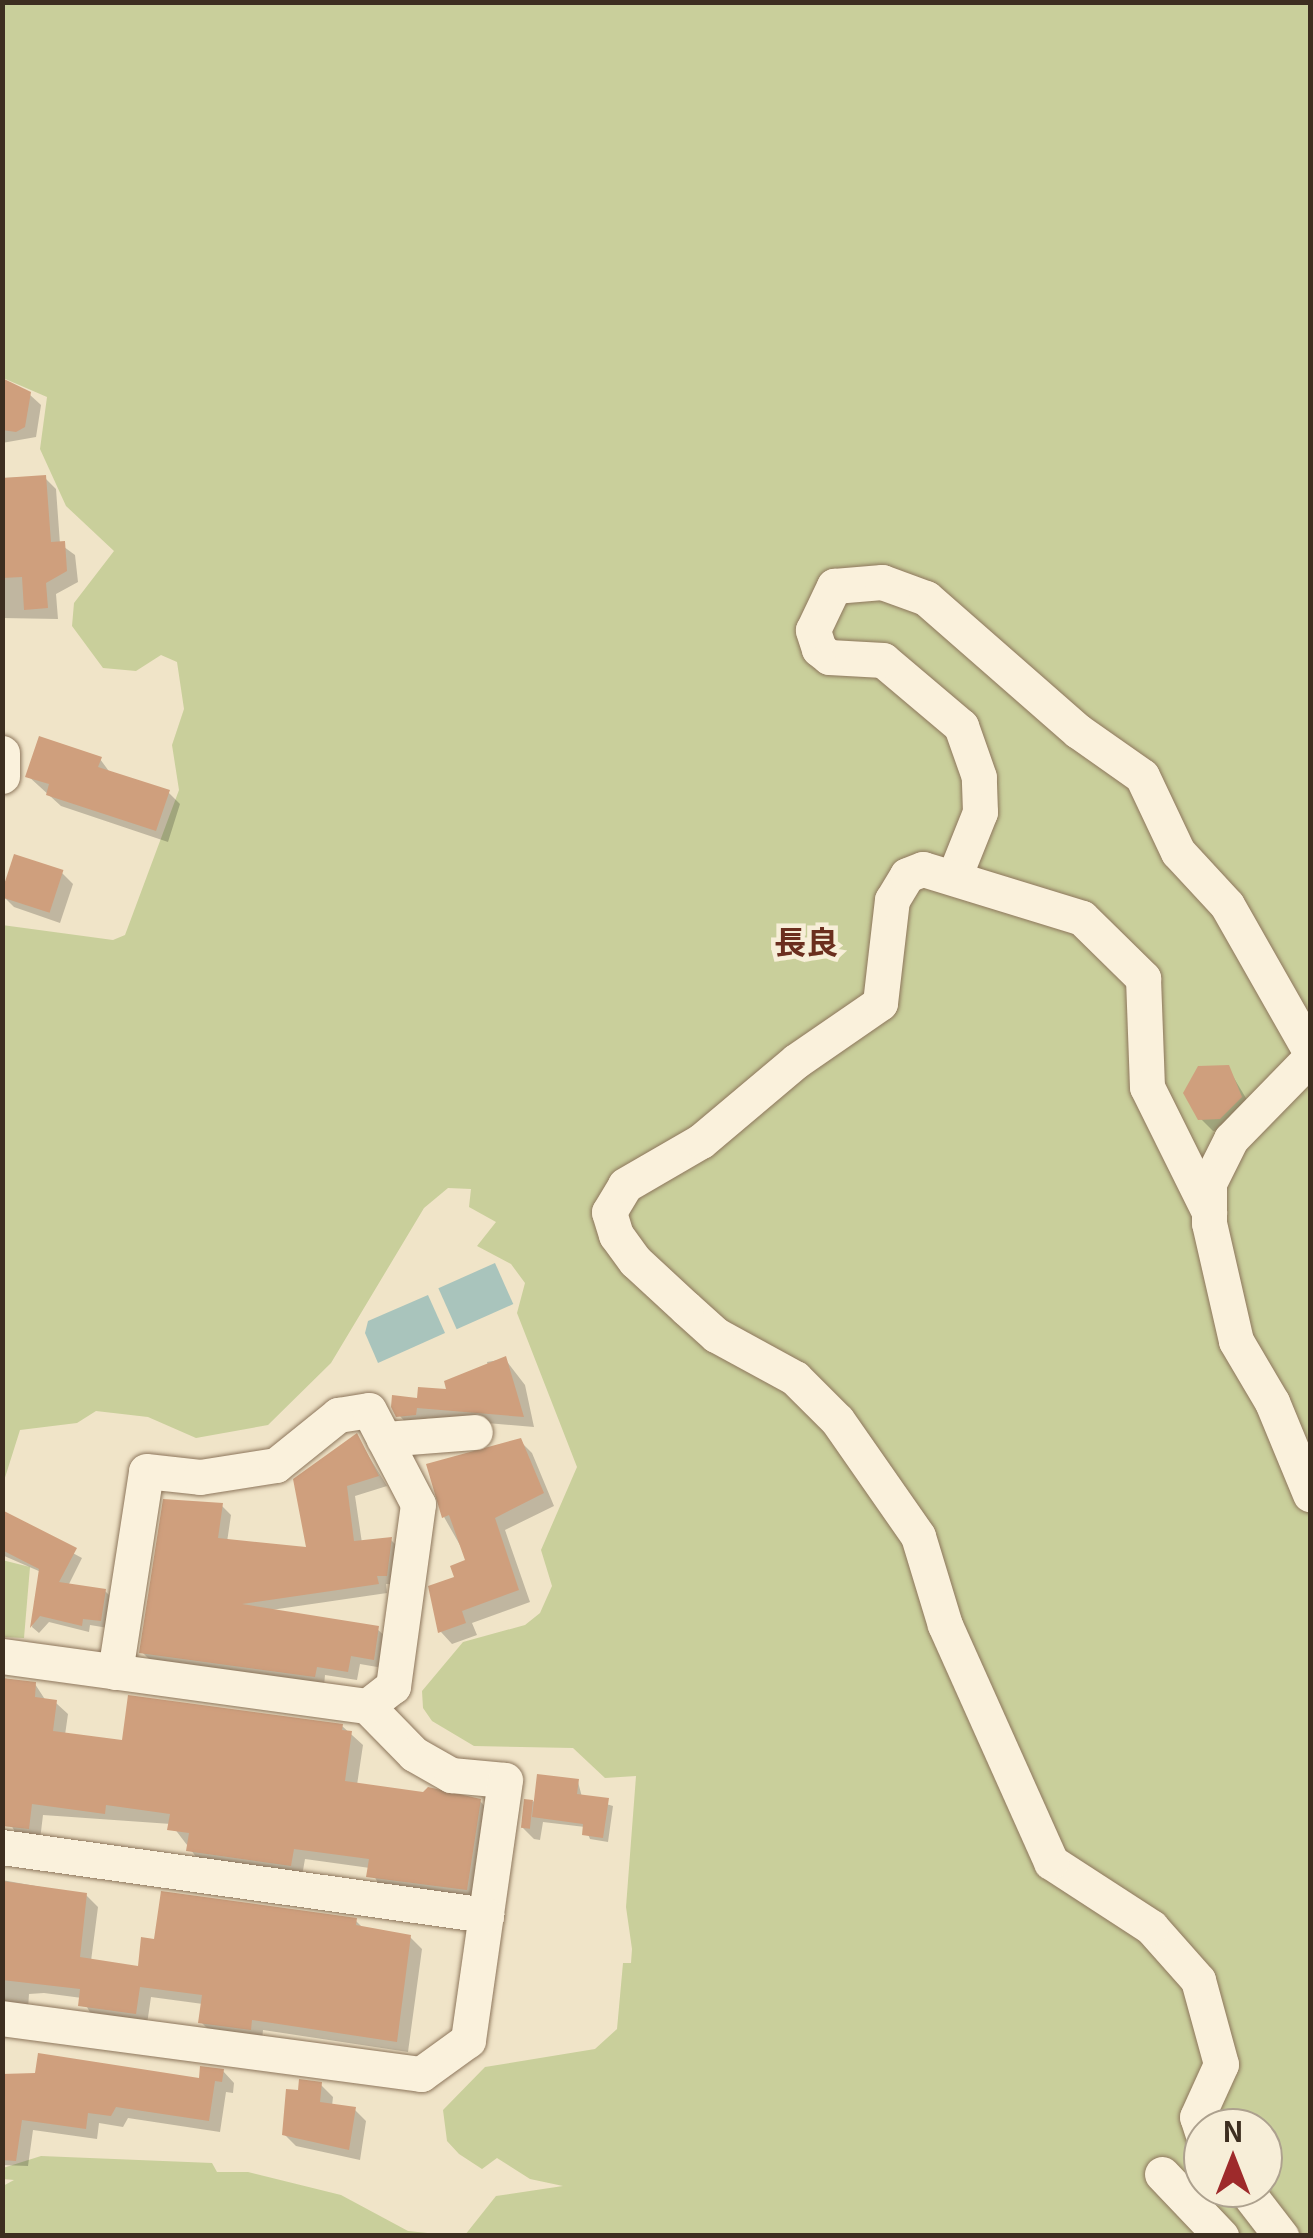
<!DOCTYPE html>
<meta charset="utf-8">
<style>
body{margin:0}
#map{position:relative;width:1313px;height:2238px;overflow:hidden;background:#f0e4c8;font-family:Georgia,"Noto Sans JP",serif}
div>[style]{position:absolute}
.green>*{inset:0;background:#c9cf9b}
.water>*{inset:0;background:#a9c4bc;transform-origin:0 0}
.shadow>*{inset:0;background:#0003}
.building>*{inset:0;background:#cf9f7d;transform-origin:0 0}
.roads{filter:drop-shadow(0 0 2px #8d765c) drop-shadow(0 0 2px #8d765c)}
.minor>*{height:35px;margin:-17.5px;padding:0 17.5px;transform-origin:17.5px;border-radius:17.5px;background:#faf1dc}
span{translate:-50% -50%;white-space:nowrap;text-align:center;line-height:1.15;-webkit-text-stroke:9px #f7eed8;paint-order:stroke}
.quarter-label{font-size:32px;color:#6b2e1e;font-weight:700}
.frame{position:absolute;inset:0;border:5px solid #3d2e20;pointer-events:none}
.north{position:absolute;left:1183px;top:2108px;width:100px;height:100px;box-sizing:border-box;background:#f7eed8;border:2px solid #ada18e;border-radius:50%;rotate:0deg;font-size:28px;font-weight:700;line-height:40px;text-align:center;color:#3d2e20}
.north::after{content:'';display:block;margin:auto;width:35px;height:45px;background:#9e2a2b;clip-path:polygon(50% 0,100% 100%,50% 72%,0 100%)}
</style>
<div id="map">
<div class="green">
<div style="clip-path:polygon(evenodd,3px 3px,1310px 3px,1310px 2235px,465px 2235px,496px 2196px,563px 2186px,530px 2179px,497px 2158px,482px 2169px,459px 2154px,447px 2141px,443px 2110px,485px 2067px,595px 2049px,617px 2029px,623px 1963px,631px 1963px,632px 1949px,626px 1907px,636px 1776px,605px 1778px,573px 1748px,474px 1746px,432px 1721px,423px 1708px,422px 1691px,463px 1642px,525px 1625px,540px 1613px,552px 1586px,541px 1550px,577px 1467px,517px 1313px,525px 1283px,511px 1264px,477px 1246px,496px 1222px,469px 1207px,471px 1189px,448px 1188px,424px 1208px,331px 1363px,268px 1425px,196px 1438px,148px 1417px,96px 1411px,77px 1423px,20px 1430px,3px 1484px,2px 925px,113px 940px,125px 935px,179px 790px,172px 745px,184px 709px,177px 662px,161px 655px,136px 671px,103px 668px,72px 626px,74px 603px,114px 551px,66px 506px,40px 449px,47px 397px,3px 378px,3px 3px,1203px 2128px,1263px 2128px,1263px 2188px,1203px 2188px,1203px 2128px)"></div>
<div style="clip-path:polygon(2px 1560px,30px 1567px,24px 1638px,3px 1637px)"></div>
<div style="clip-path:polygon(41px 2156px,212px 2163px,217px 2172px,248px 2172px,341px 2195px,408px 2231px,447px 2235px,3px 2235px,3px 2186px,14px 2180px,3px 2179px,3px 2168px)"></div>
</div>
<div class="water">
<div style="left:495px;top:1263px;width:45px;height:62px;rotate:66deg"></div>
<div style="clip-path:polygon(428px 1295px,445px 1333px,378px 1363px,365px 1333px,368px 1321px)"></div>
</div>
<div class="shadow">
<div style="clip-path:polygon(2px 388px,29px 394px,41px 405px,36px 437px,2px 443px)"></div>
<div style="clip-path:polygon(44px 477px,56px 489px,60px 544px,75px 555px,78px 582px,56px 594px,58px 619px,2px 618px,2px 478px)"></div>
<div style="clip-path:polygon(100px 759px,111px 774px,168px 792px,180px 804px,168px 842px,61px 806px,28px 776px)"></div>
<div style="clip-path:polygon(61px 872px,73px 884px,60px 923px,14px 907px,3px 896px)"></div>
<div style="clip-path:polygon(1228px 1068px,1253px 1110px,1233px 1130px,1213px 1131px,1200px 1118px)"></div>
<div style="clip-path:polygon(505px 1359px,525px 1385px,534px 1427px,428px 1418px,410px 1427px,399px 1415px,489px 1371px,487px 1362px)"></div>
<div style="clip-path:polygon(357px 1437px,387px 1486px,355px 1496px,362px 1543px,391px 1540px,400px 1549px,396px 1584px,386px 1584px,387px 1593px,271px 1610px,377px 1629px,387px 1638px,383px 1668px,360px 1664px,357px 1680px,325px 1675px,324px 1686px,152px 1662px,142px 1652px,222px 1506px,231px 1515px,227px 1542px,309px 1550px)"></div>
<div style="clip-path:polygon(520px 1441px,532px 1453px,554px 1506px,505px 1530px,530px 1602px,472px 1623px,477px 1635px,452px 1644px,441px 1632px,469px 1561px,444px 1517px)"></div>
<div style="clip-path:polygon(2px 1515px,82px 1558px,68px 1586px,105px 1591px,113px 1599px,108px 1628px,90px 1625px,89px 1632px,49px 1622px,39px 1633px,32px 1627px,41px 1572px,2px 1555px)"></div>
<div style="clip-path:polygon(2px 1678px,35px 1684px,46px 1701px,56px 1703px,68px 1714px,65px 1735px,124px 1743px,342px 1726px,363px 1745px,357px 1785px,480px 1801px,491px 1813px,478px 1901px,380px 1887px,370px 1868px,305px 1859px,302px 1876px,200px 1862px,171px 1824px,43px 1815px,40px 1840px,18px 1837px,2px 1809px)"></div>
<div style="clip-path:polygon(578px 1782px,582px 1797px,613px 1806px,608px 1842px,590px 1839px,585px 1827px,543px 1822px,540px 1840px,534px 1839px,522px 1827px,532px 1802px)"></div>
<div style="clip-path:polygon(2px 1880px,86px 1895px,98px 1907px,91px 1961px,140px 1968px,156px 1941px,356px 1921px,364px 1929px,410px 1937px,422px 1949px,408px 2052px,263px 2030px,262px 2040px,213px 2034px,201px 2022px,203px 2004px,151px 1997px,147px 2024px,92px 2016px,82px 1998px,44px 1993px,29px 1994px,28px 2009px,2px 2008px)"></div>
<div style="clip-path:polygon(223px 2071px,234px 2083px,233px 2093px,226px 2092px,220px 2132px,128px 2118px,123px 2127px,99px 2123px,97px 2139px,33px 2130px,28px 2166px,2px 2165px,2px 2074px,201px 2081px)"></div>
<div style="clip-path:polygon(321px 2085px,333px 2097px,332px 2106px,354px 2109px,366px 2121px,360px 2160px,296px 2146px,284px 2134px,300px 2093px)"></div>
</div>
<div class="building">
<div style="clip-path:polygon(2px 378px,31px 392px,25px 427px,16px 432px,2px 430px)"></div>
<div style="clip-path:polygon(46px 475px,51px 542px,65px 541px,67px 571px,46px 583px,48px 608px,24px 610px,22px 577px,2px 578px,2px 478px)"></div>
<div style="clip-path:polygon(39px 736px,102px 757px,98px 767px,170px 790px,156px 831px,46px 795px,49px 784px,25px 777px)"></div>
<div style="left:14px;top:854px;width:52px;height:45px;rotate:18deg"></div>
<div style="clip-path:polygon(1229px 1065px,1242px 1097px,1220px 1119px,1198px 1120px,1183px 1093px,1198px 1066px)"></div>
<div style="clip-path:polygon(506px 1356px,524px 1417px,417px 1408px,416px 1415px,396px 1417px,391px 1407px,392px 1395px,417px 1398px,418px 1387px,446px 1389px,444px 1381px)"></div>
<div style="clip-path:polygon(357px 1433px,379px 1476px,347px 1486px,354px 1541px,392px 1537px,387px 1576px,377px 1576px,379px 1584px,242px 1604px,379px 1626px,374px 1660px,351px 1656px,348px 1672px,317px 1667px,315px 1677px,139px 1653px,163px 1499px,223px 1503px,218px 1538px,306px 1547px,293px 1479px)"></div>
<div style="clip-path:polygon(521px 1438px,544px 1493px,495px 1518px,519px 1590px,462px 1611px,466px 1623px,438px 1633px,428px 1586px,454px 1577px,450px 1566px,465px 1560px,449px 1515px,442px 1518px,426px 1464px)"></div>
<div style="clip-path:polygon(2px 1510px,77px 1548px,59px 1582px,106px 1589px,101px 1621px,83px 1619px,82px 1626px,40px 1616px,30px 1628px,39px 1569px,2px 1550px)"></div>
<div style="clip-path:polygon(2px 1678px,36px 1682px,35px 1697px,57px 1700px,53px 1731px,122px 1740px,128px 1695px,343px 1724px,342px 1730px,352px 1731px,345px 1781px,423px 1792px,428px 1787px,481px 1799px,467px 1890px,366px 1877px,369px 1859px,294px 1849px,291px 1866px,186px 1851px,189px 1833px,167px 1830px,170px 1814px,106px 1805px,105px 1814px,32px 1804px,29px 1829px,2px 1826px)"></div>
<div style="clip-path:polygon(537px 1774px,579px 1779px,577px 1794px,609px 1798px,603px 1838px,582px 1835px,583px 1824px,532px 1817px)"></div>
<div style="left:524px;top:1799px;width:9px;height:29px;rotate:6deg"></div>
<div style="clip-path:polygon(2px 1881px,87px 1893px,80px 1957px,138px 1966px,141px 1937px,154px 1939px,161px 1891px,357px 1918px,356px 1925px,411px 1935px,397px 2042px,252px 2020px,251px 2030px,198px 2023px,202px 1995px,140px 1987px,136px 2014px,78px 2006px,80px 1989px,2px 1980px)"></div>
<div style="clip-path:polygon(38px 2053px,199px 2078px,200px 2066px,224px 2069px,222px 2082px,215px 2081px,209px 2121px,116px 2107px,111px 2116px,88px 2113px,86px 2129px,22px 2120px,16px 2161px,2px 2160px,2px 2074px,35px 2073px)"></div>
<div style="clip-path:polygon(299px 2079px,322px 2082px,320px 2102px,356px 2107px,349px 2150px,282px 2135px,286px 2089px,298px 2090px)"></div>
</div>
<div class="roads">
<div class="minor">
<div style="left:2px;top:753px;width:23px;rotate:90deg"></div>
<div style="left:954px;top:877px;width:70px;rotate:-68.2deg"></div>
<div style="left:980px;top:812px;width:35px;rotate:-92deg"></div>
<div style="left:979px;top:777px;width:54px;rotate:-109.4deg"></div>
<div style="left:961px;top:726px;width:102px;rotate:-139.8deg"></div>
<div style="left:883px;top:660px;width:54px;rotate:-176.8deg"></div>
<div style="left:829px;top:657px;width:13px;rotate:-141deg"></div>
<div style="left:819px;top:649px;width:20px;rotate:-108deg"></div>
<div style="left:813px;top:630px;width:49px;rotate:-64.5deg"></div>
<div style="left:834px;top:586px;width:48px;rotate:-4.8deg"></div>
<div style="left:882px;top:582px;width:47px;rotate:20deg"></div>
<div style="left:926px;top:598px;width:202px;rotate:41.2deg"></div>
<div style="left:1078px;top:731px;width:78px;rotate:35.1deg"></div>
<div style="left:1142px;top:776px;width:84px;rotate:64.7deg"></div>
<div style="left:1178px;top:852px;width:72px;rotate:47.2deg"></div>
<div style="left:1227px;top:905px;width:168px;rotate:60.4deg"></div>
<div style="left:1310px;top:1058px;width:113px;rotate:134.3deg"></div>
<div style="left:1231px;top:1139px;width:49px;rotate:116.6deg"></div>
<div style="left:1209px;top:1183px;width:40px;rotate:90deg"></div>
<div style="left:1209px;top:1223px;width:121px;rotate:77.1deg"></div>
<div style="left:1236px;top:1341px;width:71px;rotate:59.5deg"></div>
<div style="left:1272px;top:1402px;width:100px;rotate:67.6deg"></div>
<div style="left:384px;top:1439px;width:91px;rotate:-4.4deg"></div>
<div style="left:2px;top:1656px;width:368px;rotate:7.8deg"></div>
<div style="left:367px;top:1706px;width:67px;rotate:45.6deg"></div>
<div style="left:414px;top:1754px;width:43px;rotate:29.6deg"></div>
<div style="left:451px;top:1775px;width:54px;rotate:5.3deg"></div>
<div style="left:505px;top:1780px;width:263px;rotate:98.1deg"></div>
<div style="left:468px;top:2040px;width:58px;rotate:144.1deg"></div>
<div style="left:421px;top:2074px;width:423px;rotate:-172.4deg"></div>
<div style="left:115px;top:1672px;width:203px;rotate:-81.2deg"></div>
<div style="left:146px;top:1471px;width:54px;rotate:6.3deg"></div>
<div style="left:200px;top:1477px;width:77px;rotate:-9deg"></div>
<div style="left:276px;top:1465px;width:80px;rotate:-38.9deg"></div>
<div style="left:338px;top:1415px;width:31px;rotate:-9deg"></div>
<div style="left:369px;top:1410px;width:106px;rotate:62.5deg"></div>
<div style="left:418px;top:1504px;width:184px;rotate:97.8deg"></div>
<div style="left:393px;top:1686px;width:33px;rotate:142deg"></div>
<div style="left:2px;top:1847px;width:489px;rotate:8deg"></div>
<div style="left:1203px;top:2135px;width:19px;rotate:-108deg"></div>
<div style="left:1197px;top:2117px;width:58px;rotate:-65.6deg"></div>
<div style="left:1221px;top:2064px;width:87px;rotate:-105.3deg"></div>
<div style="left:1198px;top:1980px;width:71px;rotate:-131.6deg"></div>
<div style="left:1151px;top:1927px;width:119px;rotate:-147deg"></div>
<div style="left:1051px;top:1862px;width:260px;rotate:-114.1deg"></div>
<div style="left:945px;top:1625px;width:93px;rotate:-106.9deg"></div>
<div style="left:918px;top:1536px;width:141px;rotate:-124.9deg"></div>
<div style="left:837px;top:1420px;width:59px;rotate:-135deg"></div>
<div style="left:795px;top:1378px;width:90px;rotate:-151.4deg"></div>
<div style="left:716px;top:1335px;width:40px;rotate:-138deg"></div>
<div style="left:686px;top:1308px;width:69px;rotate:-137.3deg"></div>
<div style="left:635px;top:1261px;width:32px;rotate:-126deg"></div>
<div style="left:616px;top:1235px;width:24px;rotate:-107deg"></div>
<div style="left:609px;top:1212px;width:31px;rotate:-59deg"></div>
<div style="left:625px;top:1185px;width:88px;rotate:-30.1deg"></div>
<div style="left:701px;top:1141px;width:124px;rotate:-40.1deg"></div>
<div style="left:796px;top:1061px;width:102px;rotate:-34.6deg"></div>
<div style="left:880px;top:1003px;width:104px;rotate:-83.4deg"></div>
<div style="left:892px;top:900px;width:29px;rotate:-59deg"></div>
<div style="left:907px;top:875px;width:17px;rotate:-21deg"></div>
<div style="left:923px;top:869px;width:166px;rotate:17.1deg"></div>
<div style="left:1082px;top:918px;width:86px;rotate:44.5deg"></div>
<div style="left:1143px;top:978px;width:109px;rotate:87.9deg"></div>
<div style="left:1147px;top:1087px;width:140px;rotate:63.6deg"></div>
<div style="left:1162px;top:2174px;width:86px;rotate:46.4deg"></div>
<div style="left:1244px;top:2188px;width:61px;rotate:52.4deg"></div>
</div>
</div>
<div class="quarter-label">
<span style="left:806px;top:940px">長良</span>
</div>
<div class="frame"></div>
<div class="north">N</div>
</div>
